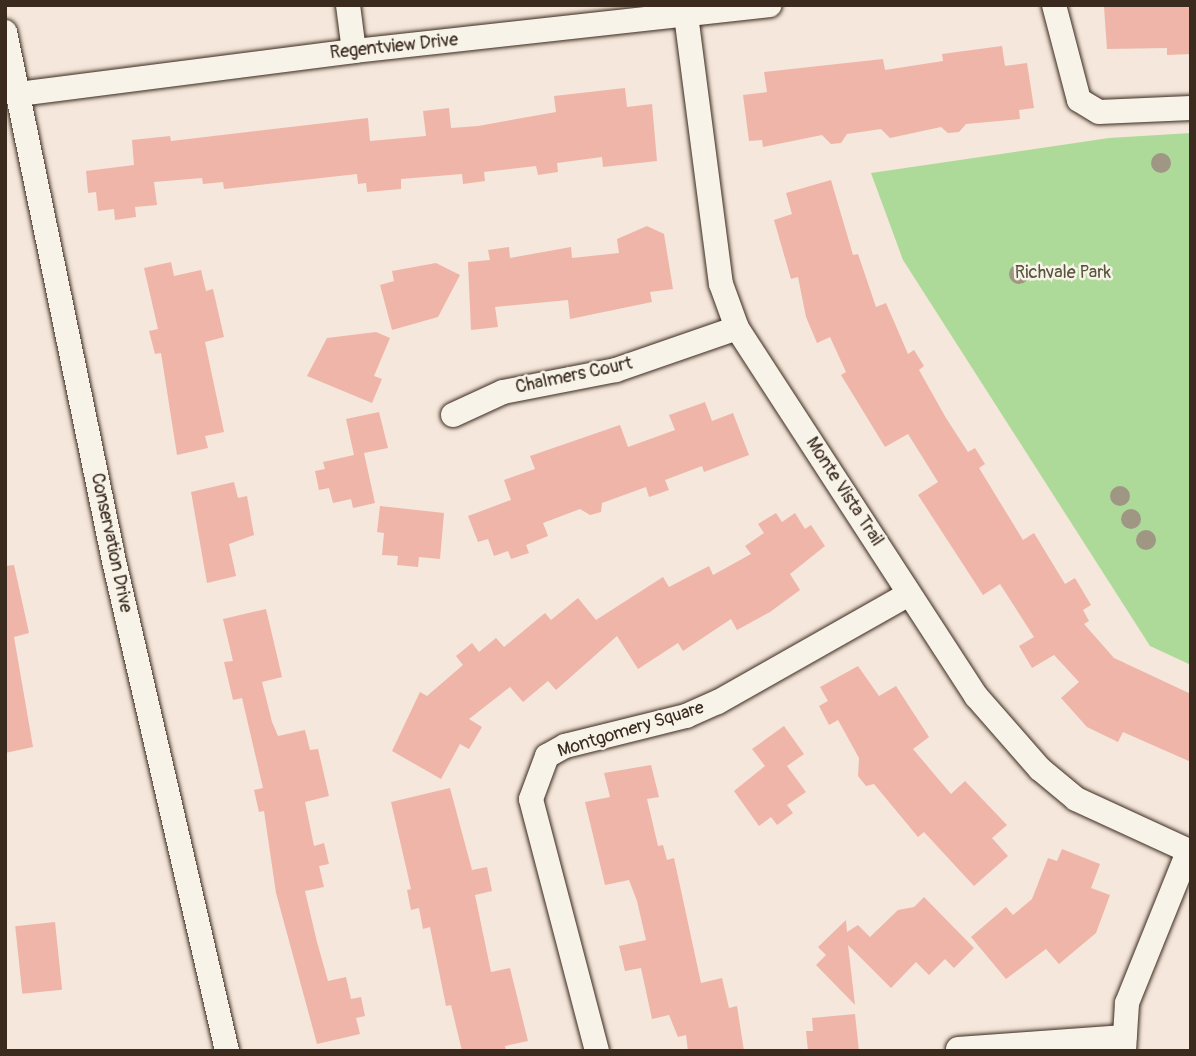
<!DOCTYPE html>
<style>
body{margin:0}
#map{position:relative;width:1196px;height:1056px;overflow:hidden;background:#f5e7db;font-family:Pangolin,sans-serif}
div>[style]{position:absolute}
.green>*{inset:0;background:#aeda99}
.building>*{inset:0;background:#efb5a9;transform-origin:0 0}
.roads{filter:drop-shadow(0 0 2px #3b2a1e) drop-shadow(0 0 2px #3b2a1e)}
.minor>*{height:24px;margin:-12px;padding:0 12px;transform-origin:12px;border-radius:12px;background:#f7f3e8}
.trees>*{width:20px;height:20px;margin:-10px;border-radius:50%;background:#9f9784}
span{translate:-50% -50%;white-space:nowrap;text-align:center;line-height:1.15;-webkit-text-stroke:5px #f7f3e8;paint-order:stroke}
.street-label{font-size:18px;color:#3b2a1e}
.park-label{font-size:18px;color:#58563d}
.frame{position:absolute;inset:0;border:7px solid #3b2a1e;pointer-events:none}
</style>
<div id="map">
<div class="green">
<div style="clip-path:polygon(1191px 133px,1191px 665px,1150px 646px,903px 260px,871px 173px,1109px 138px)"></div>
</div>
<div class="building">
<div style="clip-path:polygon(1191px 5px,1191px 54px,1167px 55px,1167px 48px,1107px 49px,1104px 7px)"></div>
<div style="clip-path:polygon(1002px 46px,1005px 66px,1027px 63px,1034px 108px,1019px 110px,1020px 119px,966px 124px,959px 132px,948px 133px,941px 127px,890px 138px,881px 129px,847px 134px,841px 143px,831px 144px,822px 135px,763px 147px,762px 140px,749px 141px,743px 95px,767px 92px,764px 72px,883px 59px,885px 70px,943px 61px,942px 54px)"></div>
<div style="clip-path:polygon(625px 88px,627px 107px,652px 104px,657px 161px,603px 167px,602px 157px,557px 163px,558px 172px,538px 175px,536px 166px,484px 172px,485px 181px,463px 184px,462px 174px,401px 179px,401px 189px,367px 192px,366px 183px,358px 184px,357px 174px,224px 189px,223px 182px,203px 184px,202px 178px,154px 182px,157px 205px,135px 207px,136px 217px,115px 220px,114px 209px,98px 211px,96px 192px,88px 193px,86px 171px,134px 165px,132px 140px,170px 136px,171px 141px,368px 118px,370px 141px,426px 136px,423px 111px,449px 108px,451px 128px,478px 126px,556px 112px,554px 96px)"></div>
<div style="clip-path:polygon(831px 180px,853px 255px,858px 254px,876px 307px,886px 303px,908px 354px,914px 350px,924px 366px,919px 370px,946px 418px,968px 452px,975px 448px,985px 464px,979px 468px,1023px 540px,1034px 533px,1065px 584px,1075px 578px,1091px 605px,1083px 610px,1089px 621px,1084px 624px,1114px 658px,1191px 694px,1191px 762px,1123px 732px,1118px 742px,1087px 727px,1061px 698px,1079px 682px,1054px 655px,1032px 668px,1019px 646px,1034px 637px,1000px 584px,983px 595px,918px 495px,938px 482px,908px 434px,885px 447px,841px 375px,846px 372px,830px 337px,817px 343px,806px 317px,798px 277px,791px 279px,774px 220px,792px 214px,786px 193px)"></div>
<div style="clip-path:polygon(647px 226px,664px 234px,673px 289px,650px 292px,652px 302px,570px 319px,568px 300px,495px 307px,498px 327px,471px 330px,468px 262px,490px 260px,488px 250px,509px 247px,510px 258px,571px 247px,572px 258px,619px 253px,617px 239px)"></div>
<div style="clip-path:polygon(171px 262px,174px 276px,201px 270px,206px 291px,213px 289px,224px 337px,205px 342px,224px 432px,205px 436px,208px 448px,177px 455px,161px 353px,155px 354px,149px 331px,158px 329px,144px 268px)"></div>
<div style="clip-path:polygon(436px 263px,460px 275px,438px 317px,392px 330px,380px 285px,394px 281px,392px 271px)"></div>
<div style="clip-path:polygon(376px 332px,390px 338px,374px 376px,382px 379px,372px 403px,307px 376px,327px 338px)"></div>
<div style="clip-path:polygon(705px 402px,712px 421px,733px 413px,749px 455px,704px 472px,702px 466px,665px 480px,669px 490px,649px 497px,646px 487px,602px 503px,601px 512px,590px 515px,580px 509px,543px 523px,548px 536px,526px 545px,529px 553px,511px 559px,508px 551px,494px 556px,488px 539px,478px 542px,468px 516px,511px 500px,504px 480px,535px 469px,530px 456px,620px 425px,628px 447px,675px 430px,669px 415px)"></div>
<div style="clip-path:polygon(379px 412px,388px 448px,364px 453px,375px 503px,353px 508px,351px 499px,333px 503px,329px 488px,319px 490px,315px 471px,325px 469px,323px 462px,354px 455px,346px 419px)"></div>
<div style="clip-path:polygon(234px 482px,238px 498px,247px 496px,254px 535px,229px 544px,236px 576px,207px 583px,191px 492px)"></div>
<div style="clip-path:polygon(380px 506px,444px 513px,440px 559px,419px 557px,418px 567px,397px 565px,398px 556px,382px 555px,384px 533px,377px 532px)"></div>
<div style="clip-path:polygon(776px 513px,782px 522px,795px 513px,805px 529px,811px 525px,825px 546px,790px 574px,800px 590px,770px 612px,737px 630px,731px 619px,683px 651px,678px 643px,638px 669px,617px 636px,556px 690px,548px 681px,523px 702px,510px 687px,469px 719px,482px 727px,469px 749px,460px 744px,441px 779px,392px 751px,420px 692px,427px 696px,463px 665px,456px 656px,472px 643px,479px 652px,496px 638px,504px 647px,545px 613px,551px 620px,578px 598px,596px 620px,663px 577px,669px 587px,709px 566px,713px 575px,751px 554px,745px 546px,764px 533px,758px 524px)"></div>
<div style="clip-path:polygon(14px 565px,29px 633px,14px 637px,33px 747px,5px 753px,5px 566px)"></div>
<div style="clip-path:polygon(266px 609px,282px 677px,262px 682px,272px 722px,278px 736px,305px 730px,310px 750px,318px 749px,329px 796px,305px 802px,314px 846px,324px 843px,329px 864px,319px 866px,324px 887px,305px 891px,317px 942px,328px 981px,346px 977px,351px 999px,361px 997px,365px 1016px,356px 1018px,360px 1034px,317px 1044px,276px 893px,264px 811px,259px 812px,254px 790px,263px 788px,242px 698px,233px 700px,224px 662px,233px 661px,223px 619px)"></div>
<div style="clip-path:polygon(858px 666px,879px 696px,896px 686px,929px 737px,913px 749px,951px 794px,965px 781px,1007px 825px,992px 838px,1008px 856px,974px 886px,924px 832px,918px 837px,874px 784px,866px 786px,858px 776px,859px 758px,838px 720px,829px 725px,819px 706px,828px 701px,820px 687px)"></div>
<div style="clip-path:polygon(784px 726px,804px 754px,787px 766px,806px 792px,787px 805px,793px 813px,777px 825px,771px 817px,759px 826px,734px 791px,765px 766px,752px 749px)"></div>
<div style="clip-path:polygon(651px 765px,659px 797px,647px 799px,658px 846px,663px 845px,667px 860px,674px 858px,701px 983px,722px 978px,729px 1008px,737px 1006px,744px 1051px,688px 1051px,686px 1035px,678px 1037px,669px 1015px,652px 1019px,641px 968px,625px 971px,619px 946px,646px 940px,637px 901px,629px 880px,605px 885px,585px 802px,610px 797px,604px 773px)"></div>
<div style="clip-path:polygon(450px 788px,472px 870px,487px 867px,492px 891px,475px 895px,491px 972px,510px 968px,528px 1041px,505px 1046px,506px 1051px,462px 1051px,451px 1005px,446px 1006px,430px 927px,423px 929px,419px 908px,411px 910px,407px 890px,411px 889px,391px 802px)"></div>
<div style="clip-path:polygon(1062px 849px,1100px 864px,1091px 888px,1110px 895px,1096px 933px,1059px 964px,1046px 949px,1006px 979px,971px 937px,1006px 907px,1013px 915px,1032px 899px,1048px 858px,1057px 861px)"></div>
<div style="clip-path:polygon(924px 897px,974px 948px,954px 968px,945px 959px,929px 975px,916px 962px,891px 988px,848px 945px,855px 1005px,816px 965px,826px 955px,818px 947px,846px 920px,847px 932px,858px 925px,870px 937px,898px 910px,914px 907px)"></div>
<div style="left:55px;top:922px;width:68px;height:40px;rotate:84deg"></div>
<div style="clip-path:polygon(855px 1014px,859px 1051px,808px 1051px,806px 1031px,813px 1031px,812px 1018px)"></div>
</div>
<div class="roads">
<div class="minor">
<div style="left:348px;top:5px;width:46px;rotate:82.6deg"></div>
<div style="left:1054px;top:5px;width:98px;rotate:75.3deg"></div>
<div style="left:1079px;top:100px;width:23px;rotate:31deg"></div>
<div style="left:1099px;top:112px;width:92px;rotate:-2.5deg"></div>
<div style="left:686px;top:15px;width:271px;rotate:82.6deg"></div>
<div style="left:721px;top:284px;width:47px;rotate:70deg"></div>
<div style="left:737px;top:328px;width:439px;rotate:57deg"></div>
<div style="left:976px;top:696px;width:97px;rotate:48.8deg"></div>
<div style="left:1040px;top:769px;width:47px;rotate:39.8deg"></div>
<div style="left:1076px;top:799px;width:127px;rotate:24.7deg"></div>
<div style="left:5px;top:32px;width:540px;rotate:78.36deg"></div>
<div style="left:114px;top:561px;width:503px;rotate:77.01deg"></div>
<div style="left:19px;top:94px;width:338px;rotate:-7.3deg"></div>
<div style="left:354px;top:51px;width:418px;rotate:-6.3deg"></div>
<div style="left:453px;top:415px;width:55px;rotate:-24.7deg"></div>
<div style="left:503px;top:392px;width:115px;rotate:-11deg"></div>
<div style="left:616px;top:370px;width:128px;rotate:-19.1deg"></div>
<div style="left:958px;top:1049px;width:167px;rotate:-4.1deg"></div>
<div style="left:597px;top:1051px;width:260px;rotate:-104.7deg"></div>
<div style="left:531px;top:799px;width:46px;rotate:-69.6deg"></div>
<div style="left:547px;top:756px;width:21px;rotate:-29deg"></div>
<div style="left:565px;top:746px;width:125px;rotate:-13.9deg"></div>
<div style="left:686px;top:716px;width:35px;rotate:-24deg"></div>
<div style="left:718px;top:702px;width:219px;rotate:-29.5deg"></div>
<div style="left:1124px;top:1051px;width:48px;rotate:-86.4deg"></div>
<div style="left:1127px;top:1003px;width:163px;rotate:-68deg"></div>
</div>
</div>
<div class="trees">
<div style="left:1161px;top:163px"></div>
<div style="left:1019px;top:274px"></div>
<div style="left:1120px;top:496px"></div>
<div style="left:1131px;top:519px"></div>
<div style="left:1146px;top:540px"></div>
</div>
<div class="street-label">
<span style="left:394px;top:47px;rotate:-6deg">Regentview Drive</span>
<span style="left:574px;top:376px;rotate:-12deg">Chalmers Court</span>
<span style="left:844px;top:492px;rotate:57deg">Monte Vista Trail</span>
<span style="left:111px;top:543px;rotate:78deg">Conservation Drive</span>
<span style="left:631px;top:730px;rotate:-17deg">Montgomery Square</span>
</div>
<div class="park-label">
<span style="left:1063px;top:273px">Richvale Park</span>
</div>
<div class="frame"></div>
</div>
